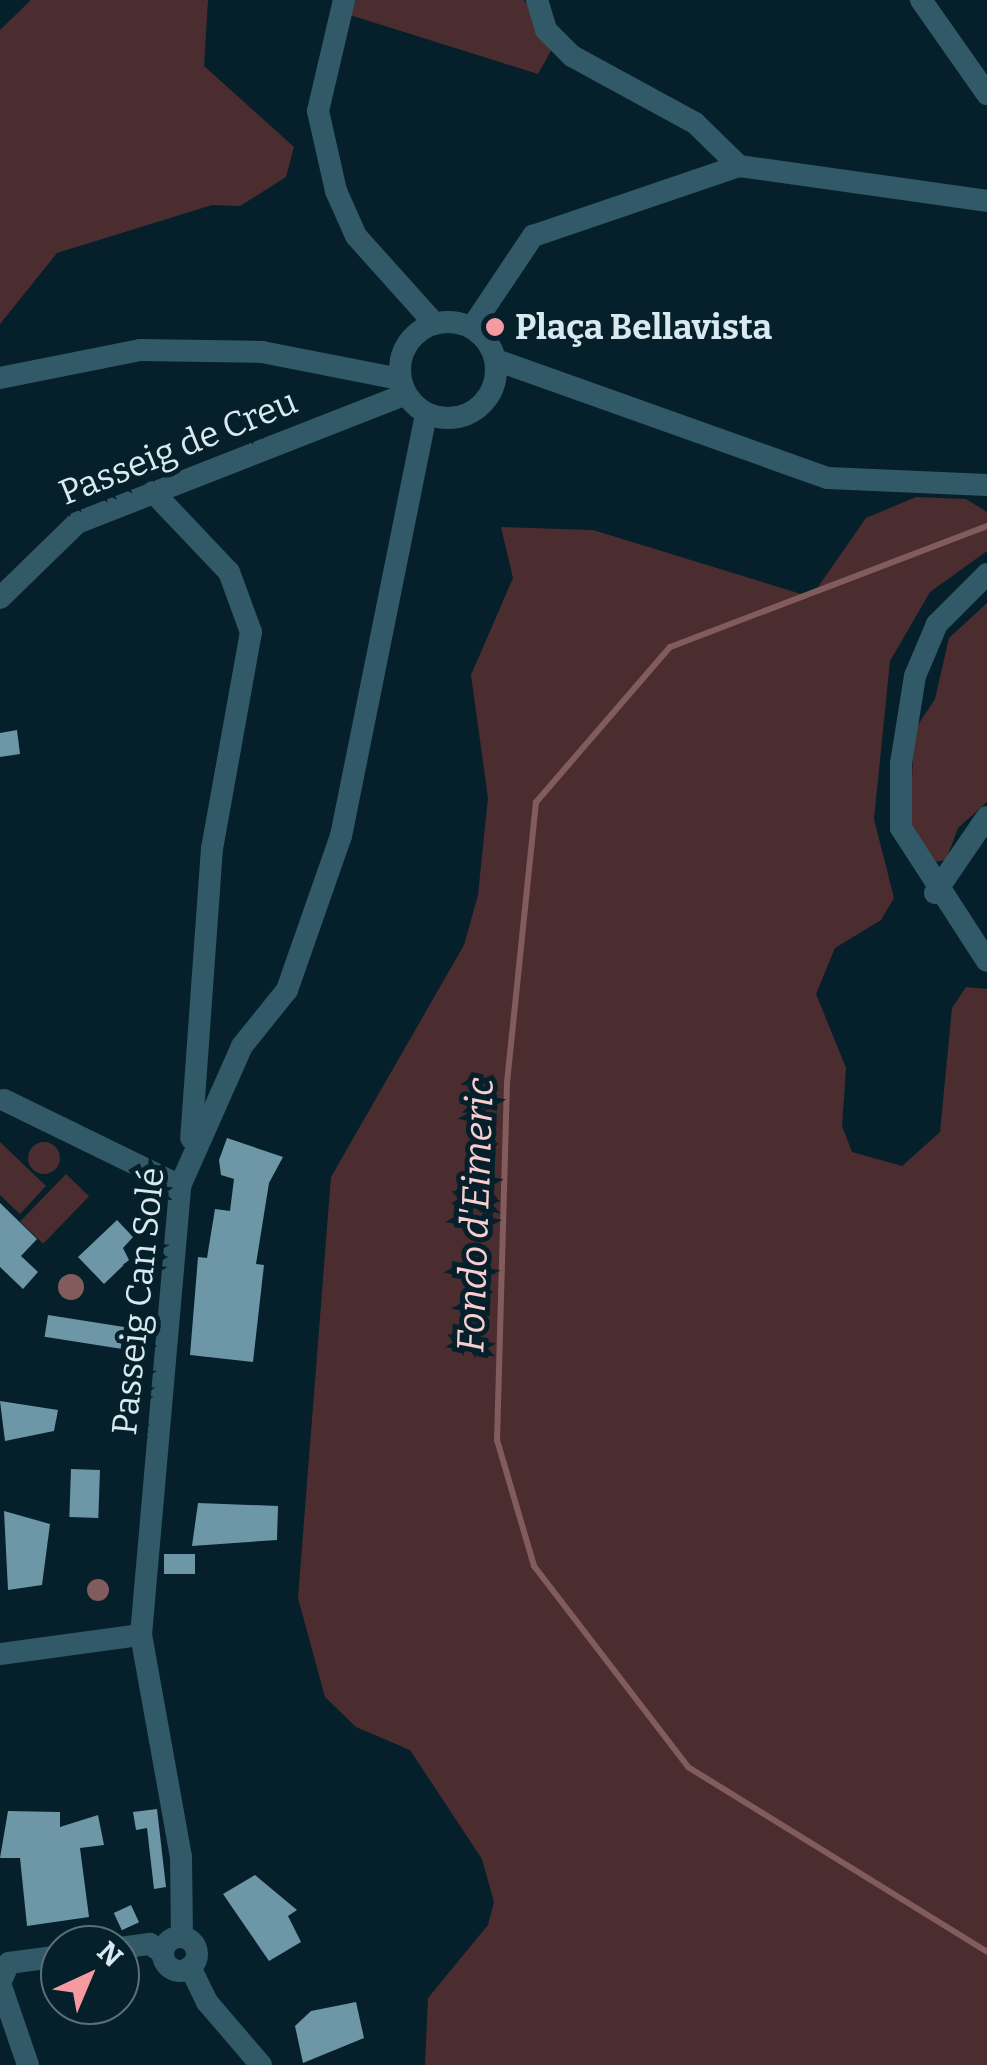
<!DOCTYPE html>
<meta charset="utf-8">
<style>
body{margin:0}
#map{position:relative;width:987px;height:2065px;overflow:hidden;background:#05202a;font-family:Bitter,serif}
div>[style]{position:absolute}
.green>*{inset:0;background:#4c2d2f;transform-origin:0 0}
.round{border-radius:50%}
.water>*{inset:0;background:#825c5d}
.stream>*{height:6px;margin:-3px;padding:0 3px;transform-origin:3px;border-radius:3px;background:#825c5d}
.building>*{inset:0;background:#6d96a6;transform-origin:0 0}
.minor>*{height:22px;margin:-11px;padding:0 11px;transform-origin:11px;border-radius:11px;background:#325968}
.minor>.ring{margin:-11px;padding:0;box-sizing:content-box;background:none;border:22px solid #325968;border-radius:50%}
.dots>*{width:28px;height:28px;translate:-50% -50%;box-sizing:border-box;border:5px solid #05202a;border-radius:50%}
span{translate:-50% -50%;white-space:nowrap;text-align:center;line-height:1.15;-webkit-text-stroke:10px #05202a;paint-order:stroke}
.poi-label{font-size:35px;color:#d9e9f0;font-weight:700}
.left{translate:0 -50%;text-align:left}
.street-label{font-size:35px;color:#d9e9f0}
.water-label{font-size:38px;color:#f9ced0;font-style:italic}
.north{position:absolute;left:40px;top:1925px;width:100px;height:100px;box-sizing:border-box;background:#05202a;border:2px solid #5a7079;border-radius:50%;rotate:44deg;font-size:28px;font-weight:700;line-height:40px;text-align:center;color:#d9e9f0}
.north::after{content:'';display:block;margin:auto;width:35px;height:45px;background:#f49aa0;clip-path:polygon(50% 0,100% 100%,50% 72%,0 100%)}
</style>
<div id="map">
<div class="green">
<div style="clip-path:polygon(31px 0,208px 0,204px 66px,294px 147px,286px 177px,240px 206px,212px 205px,57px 253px,0 324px,0 30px)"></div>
<div style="clip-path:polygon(355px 0,524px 0,552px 49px,538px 74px,350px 15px)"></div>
<div style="clip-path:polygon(916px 497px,966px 499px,987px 512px,987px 551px,930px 592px,890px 661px,874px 819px,894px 898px,881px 920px,835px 948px,816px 994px,846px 1068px,842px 1126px,852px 1152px,902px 1166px,940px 1132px,952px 1008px,966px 987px,987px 989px,987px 2065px,425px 2065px,428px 1998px,488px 1925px,494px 1902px,482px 1859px,410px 1750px,356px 1727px,325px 1697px,298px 1598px,331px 1177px,464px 945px,478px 895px,488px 798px,471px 675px,513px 578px,501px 527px,593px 530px,811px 597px,866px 518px)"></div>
<div style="clip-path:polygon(987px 603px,987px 802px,958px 828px,946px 860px,928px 863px,910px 827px,914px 731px,935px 699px,949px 638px)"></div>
<div class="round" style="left:28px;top:1142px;width:32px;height:32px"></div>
<div style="clip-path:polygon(0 1142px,46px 1186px,20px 1214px,0 1195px)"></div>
<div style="left:66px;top:1174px;width:32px;height:66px;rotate:44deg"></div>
</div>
<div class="water">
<div class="round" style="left:58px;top:1274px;width:26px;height:26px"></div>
<div class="round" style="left:87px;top:1579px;width:22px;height:22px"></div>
</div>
<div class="stream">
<div style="left:987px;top:526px;width:339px;rotate:159.1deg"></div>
<div style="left:670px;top:647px;width:205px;rotate:130.8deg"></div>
<div style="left:536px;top:802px;width:282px;rotate:95.9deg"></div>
<div style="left:507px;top:1083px;width:357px;rotate:91.6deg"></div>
<div style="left:497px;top:1440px;width:131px;rotate:73.6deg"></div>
<div style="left:534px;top:1566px;width:253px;rotate:52.5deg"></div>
<div style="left:688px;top:1767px;width:352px;rotate:31.7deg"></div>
</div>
<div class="building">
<div style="clip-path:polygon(17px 730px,20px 754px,0 757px,0 733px)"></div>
<div style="clip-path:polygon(227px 1138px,283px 1157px,269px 1183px,256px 1264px,264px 1265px,253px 1362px,190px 1355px,198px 1257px,207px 1258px,215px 1209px,230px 1211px,234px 1179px,221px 1175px,219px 1160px)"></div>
<div style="clip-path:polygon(0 1203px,37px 1239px,21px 1256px,38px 1272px,23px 1289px,0 1267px)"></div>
<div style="clip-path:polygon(117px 1220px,133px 1237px,123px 1248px,129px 1260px,104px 1284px,78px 1257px)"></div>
<div style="left:48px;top:1315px;width:77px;height:22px;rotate:9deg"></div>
<div style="clip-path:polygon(0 1401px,58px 1410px,54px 1431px,5px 1441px)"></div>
<div style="left:71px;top:1469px;width:29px;height:48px;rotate:2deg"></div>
<div style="clip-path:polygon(198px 1503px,278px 1506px,277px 1540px,192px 1546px)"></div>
<div style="clip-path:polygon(4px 1511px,50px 1524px,42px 1585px,8px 1590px)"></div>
<div style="left:164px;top:1554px;width:31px;height:20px"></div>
<div style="clip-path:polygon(157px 1809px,166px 1887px,154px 1889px,147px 1828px,136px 1830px,133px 1812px)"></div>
<div style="clip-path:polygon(8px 1811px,60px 1812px,60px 1827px,98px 1815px,104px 1845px,80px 1848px,89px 1917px,27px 1926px,20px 1858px,0 1858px)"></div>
<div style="clip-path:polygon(255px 1875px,297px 1910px,288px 1916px,301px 1942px,269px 1961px,223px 1894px)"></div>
<div style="left:131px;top:1905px;width:19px;height:19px;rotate:65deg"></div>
<div style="clip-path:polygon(356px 2002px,364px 2038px,303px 2063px,295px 2026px,311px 2011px)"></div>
</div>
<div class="minor">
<div style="left:344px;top:0;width:114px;rotate:103.2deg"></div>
<div style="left:318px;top:111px;width:82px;rotate:77.3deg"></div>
<div style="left:336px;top:191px;width:49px;rotate:66deg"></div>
<div style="left:356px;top:236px;width:117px;rotate:48.1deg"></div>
<div style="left:537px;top:0;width:31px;rotate:73deg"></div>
<div style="left:546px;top:30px;width:37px;rotate:45deg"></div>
<div style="left:572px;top:56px;width:140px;rotate:28.6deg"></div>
<div style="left:695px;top:123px;width:62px;rotate:44.3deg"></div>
<div style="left:921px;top:0;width:115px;rotate:54.9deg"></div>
<div class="ring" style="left:400px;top:322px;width:74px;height:74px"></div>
<div style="left:472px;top:327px;width:110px;rotate:-56.2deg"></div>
<div style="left:533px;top:236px;width:218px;rotate:-18.8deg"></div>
<div style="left:739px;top:166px;width:250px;rotate:8deg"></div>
<div style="left:496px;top:360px;width:352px;rotate:19.6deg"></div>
<div style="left:828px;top:478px;width:159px;rotate:2.5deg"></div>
<div style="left:0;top:378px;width:143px;rotate:-11.3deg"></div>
<div style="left:140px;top:350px;width:122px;rotate:0.9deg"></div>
<div style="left:262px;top:352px;width:141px;rotate:11.1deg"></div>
<div style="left:153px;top:492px;width:110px;rotate:46.5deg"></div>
<div style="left:229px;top:572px;width:64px;rotate:69.9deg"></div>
<div style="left:251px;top:632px;width:219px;rotate:100.2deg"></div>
<div style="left:212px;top:848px;width:291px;rotate:94.1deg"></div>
<div style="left:987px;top:574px;width:71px;rotate:135deg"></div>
<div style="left:937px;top:624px;width:56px;rotate:112.9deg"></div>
<div style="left:915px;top:676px;width:88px;rotate:99.1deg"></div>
<div style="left:901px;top:763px;width:65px;rotate:90deg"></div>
<div style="left:901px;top:828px;width:158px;rotate:57.1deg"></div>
<div style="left:0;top:598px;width:107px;rotate:-44.2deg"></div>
<div style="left:77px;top:523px;width:353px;rotate:-21.4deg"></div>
<div style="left:935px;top:893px;width:92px;rotate:-55.6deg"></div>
<div style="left:4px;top:1100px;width:196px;rotate:26deg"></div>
<div style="left:0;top:1654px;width:142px;rotate:-7.7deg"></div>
<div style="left:182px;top:1937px;width:80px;rotate:-90.7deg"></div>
<div style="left:181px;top:1857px;width:226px;rotate:-100.2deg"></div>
<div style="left:141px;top:1635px;width:451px;rotate:-85deg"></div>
<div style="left:180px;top:1186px;width:153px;rotate:-66.1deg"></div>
<div style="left:242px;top:1046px;width:72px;rotate:-51.2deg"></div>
<div style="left:287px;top:990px;width:163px;rotate:-70.7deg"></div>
<div style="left:341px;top:836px;width:431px;rotate:-78.6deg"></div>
<div class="ring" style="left:163px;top:1937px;width:12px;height:12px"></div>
<div style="left:120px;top:1948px;width:30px;rotate:-8deg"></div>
<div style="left:150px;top:1944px;width:16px;rotate:35deg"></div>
<div style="left:190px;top:1967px;width:39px;rotate:64deg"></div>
<div style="left:207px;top:2002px;width:83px;rotate:49.4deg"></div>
<div style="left:28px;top:2065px;width:87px;rotate:-108.9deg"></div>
<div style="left:0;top:1983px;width:22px;rotate:-66deg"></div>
<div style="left:9px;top:1963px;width:51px;rotate:-7.8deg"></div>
</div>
<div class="dots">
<div style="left:495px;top:327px;background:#f49aa0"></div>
</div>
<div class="poi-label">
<span class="left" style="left:515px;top:327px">Plaça Bellavista</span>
</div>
<div class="street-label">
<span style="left:178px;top:447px;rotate:-22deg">Passeig de Creu</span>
<span style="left:138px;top:1301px;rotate:-84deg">Passeig Can Solé</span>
</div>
<div class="water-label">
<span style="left:476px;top:1215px;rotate:-88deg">Fondo d'Eimeric</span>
</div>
<div class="north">N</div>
</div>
